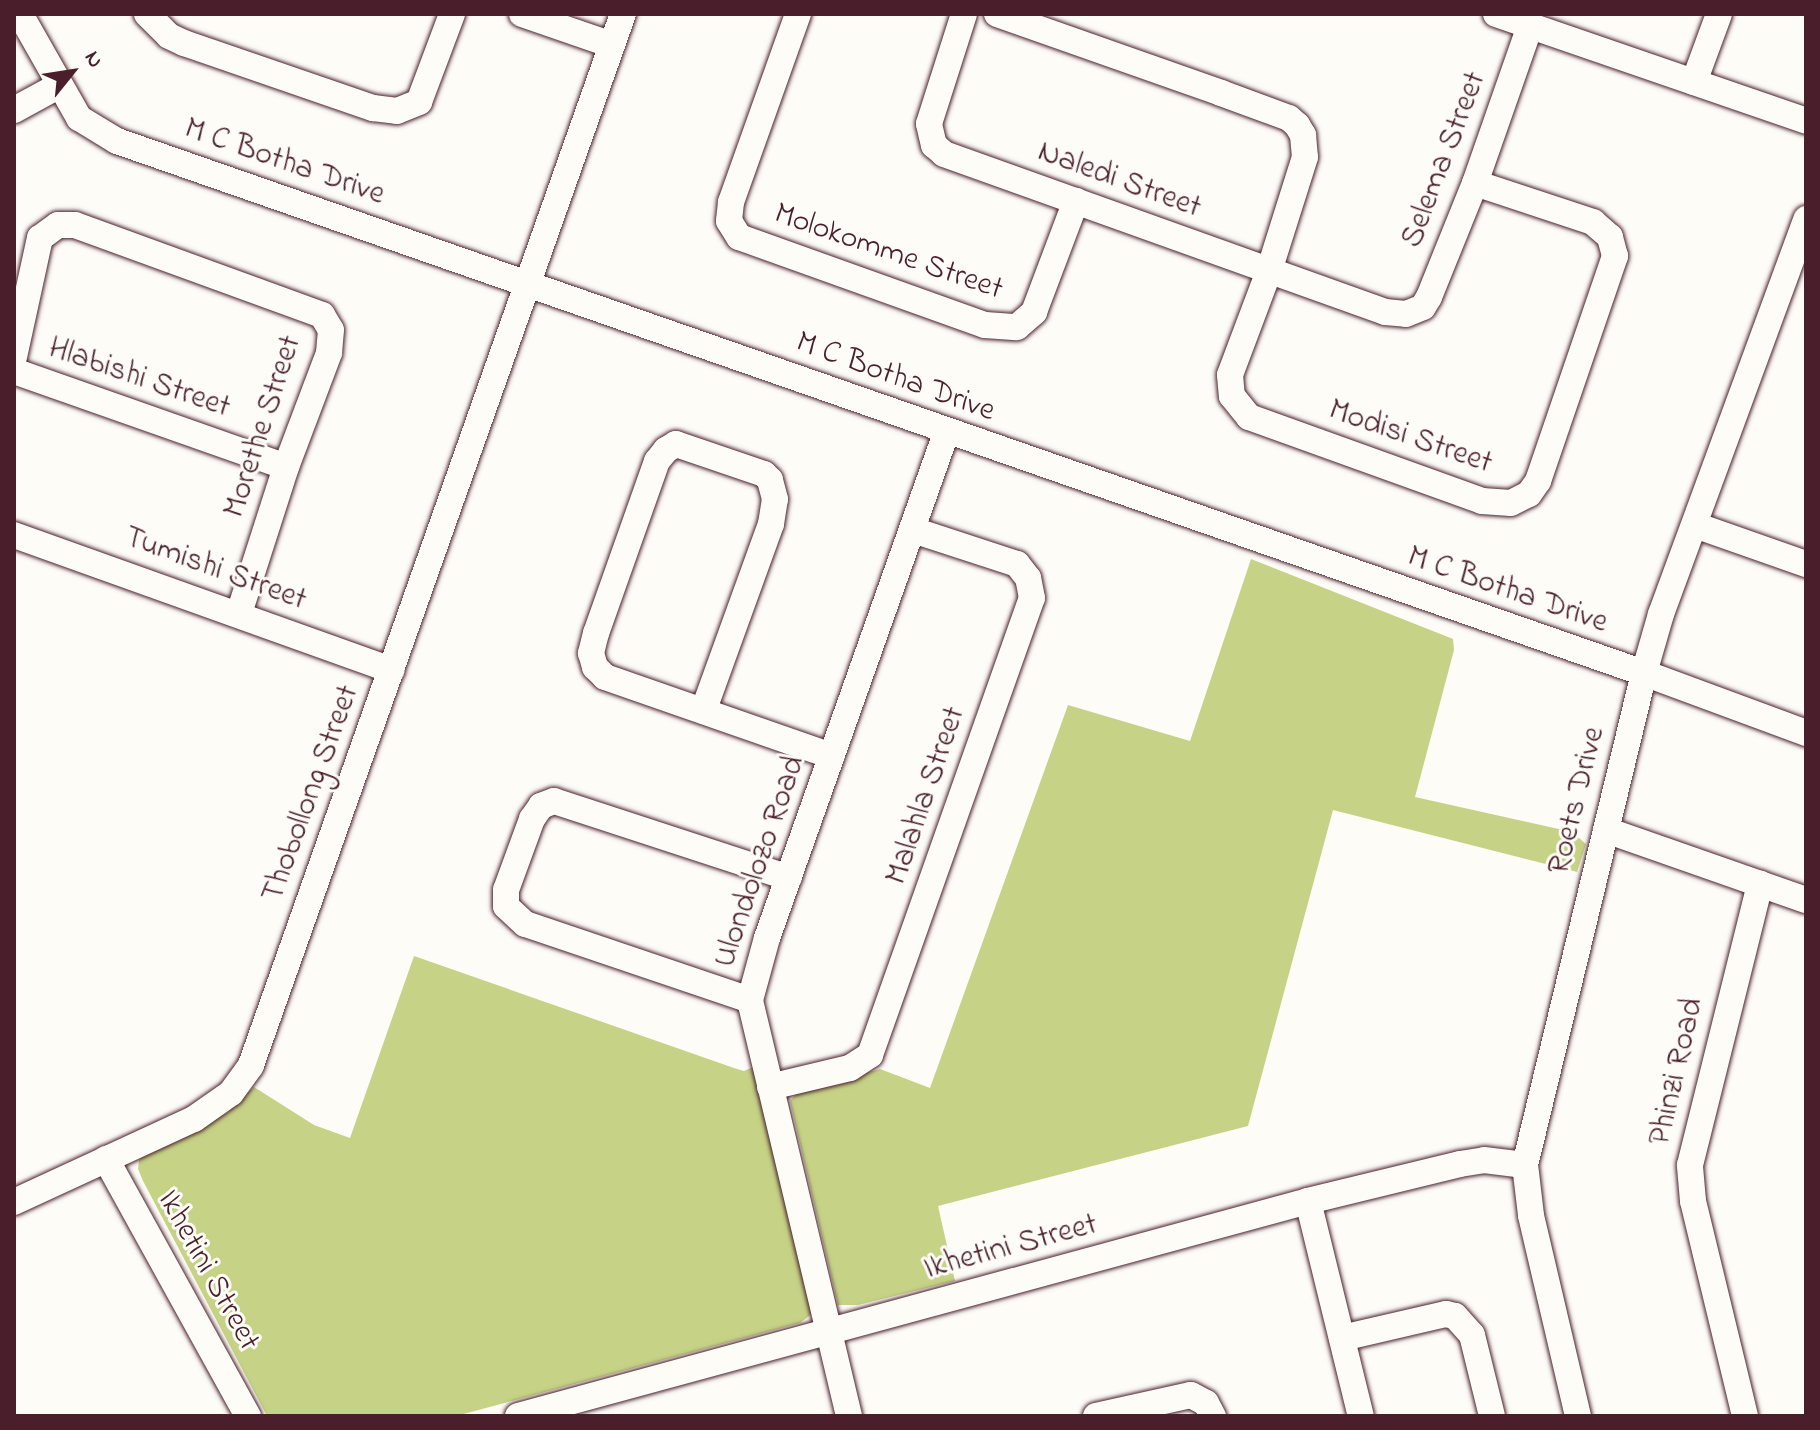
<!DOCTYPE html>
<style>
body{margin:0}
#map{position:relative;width:1820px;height:1430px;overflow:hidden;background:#fdfcf7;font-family:"Indie Flower",sans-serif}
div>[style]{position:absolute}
.green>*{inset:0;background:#c6d386}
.roads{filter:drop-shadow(0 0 2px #4a1f2b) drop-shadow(0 0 2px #4a1f2b)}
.minor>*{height:26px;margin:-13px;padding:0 13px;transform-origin:13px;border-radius:13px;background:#fdfcf7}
span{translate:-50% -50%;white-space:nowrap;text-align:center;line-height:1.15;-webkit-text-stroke:6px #fdfcf7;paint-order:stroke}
.street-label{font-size:32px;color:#4a1f2b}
.frame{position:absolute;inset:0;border:16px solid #4a1f2b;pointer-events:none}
.north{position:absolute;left:32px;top:32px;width:80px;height:80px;-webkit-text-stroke:6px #fdfcf7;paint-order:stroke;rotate:60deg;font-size:22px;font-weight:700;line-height:32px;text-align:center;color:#4a1f2b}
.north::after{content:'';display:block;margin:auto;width:28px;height:36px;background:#4a1f2b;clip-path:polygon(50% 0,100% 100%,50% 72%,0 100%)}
</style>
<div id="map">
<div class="green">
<div style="clip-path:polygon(1251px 559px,1453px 639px,1454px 650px,1415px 797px,1572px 832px,1586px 844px,1577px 872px,1333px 810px,1248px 1126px,938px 1206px,955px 1281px,858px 1305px,838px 1305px,790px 1101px,798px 1092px,880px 1069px,930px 1088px,1068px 705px,1190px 741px)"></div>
<div style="clip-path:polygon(414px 956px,734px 1068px,744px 1071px,760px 1064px,817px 1310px,800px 1323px,456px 1416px,267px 1416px,143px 1181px,138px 1169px,139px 1160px,146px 1153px,227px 1113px,254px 1087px,314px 1125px,350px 1138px)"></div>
</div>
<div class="roads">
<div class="minor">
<div style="left:20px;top:14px;width:120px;rotate:60.4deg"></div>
<div style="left:79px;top:118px;width:44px;rotate:31.2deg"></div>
<div style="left:117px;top:141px;width:1617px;rotate:19.21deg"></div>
<div style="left:1644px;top:673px;width:173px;rotate:20.3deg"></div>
<div style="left:147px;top:14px;width:31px;rotate:45deg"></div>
<div style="left:169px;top:36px;width:17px;rotate:25deg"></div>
<div style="left:184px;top:43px;width:200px;rotate:19deg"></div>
<div style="left:373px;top:108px;width:24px;rotate:7deg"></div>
<div style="left:397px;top:111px;width:24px;rotate:-22deg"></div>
<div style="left:419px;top:102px;width:94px;rotate:-69.4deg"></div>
<div style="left:522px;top:14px;width:95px;rotate:19deg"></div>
<div style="left:798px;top:14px;width:200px;rotate:109.6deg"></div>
<div style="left:731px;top:202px;width:19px;rotate:96deg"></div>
<div style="left:729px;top:221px;width:19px;rotate:58deg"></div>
<div style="left:739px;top:237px;width:261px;rotate:19.7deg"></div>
<div style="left:985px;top:325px;width:32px;rotate:4deg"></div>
<div style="left:1017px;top:327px;width:23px;rotate:-41deg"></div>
<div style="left:1034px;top:312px;width:119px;rotate:-69.3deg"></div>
<div style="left:964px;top:14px;width:115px;rotate:107.7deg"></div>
<div style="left:929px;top:124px;width:22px;rotate:77deg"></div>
<div style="left:934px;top:145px;width:13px;rotate:42deg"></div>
<div style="left:944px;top:154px;width:468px;rotate:19.7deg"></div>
<div style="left:1385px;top:312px;width:21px;rotate:5deg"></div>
<div style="left:1406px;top:314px;width:18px;rotate:-22deg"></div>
<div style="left:1423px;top:307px;width:12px;rotate:-59deg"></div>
<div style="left:1429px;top:297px;width:123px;rotate:-68deg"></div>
<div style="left:1475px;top:183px;width:166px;rotate:-70.7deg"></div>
<div style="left:997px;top:14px;width:238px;rotate:19.4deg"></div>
<div style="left:1221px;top:93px;width:72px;rotate:20.2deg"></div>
<div style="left:1289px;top:118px;width:11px;rotate:41deg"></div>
<div style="left:1297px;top:125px;width:12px;rotate:59deg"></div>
<div style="left:1303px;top:135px;width:22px;rotate:85deg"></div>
<div style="left:1305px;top:157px;width:120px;rotate:107.5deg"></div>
<div style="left:1269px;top:271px;width:111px;rotate:110.6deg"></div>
<div style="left:1230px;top:375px;width:21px;rotate:85deg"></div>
<div style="left:1232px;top:396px;width:27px;rotate:51deg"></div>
<div style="left:1249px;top:417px;width:248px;rotate:19.8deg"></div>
<div style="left:1482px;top:501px;width:29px;rotate:4deg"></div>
<div style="left:1511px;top:503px;width:20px;rotate:-27deg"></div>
<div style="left:1529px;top:494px;width:16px;rotate:-55deg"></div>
<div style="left:1538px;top:481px;width:238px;rotate:-71.1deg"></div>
<div style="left:1615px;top:256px;width:20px;rotate:-105deg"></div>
<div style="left:1610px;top:237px;width:23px;rotate:-139deg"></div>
<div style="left:1593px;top:222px;width:124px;rotate:-161.7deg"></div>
<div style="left:1496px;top:14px;width:328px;rotate:19deg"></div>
<div style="left:1694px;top:82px;width:72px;rotate:-69.8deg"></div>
<div style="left:14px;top:110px;width:50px;rotate:-28.6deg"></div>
<div style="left:14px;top:357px;width:122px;rotate:-77.7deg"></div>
<div style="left:40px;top:238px;width:22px;rotate:-36deg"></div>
<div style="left:58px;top:225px;width:17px"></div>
<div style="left:75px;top:225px;width:263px;rotate:20deg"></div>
<div style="left:322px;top:315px;width:17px;rotate:59deg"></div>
<div style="left:331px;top:330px;width:23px;rotate:95deg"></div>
<div style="left:329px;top:353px;width:122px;rotate:110.7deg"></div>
<div style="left:286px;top:467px;width:153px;rotate:107.8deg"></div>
<div style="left:14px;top:371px;width:288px;rotate:19.4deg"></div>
<div style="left:1695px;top:525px;width:118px;rotate:19.4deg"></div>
<div style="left:14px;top:535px;width:401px;rotate:19.7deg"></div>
<div style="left:704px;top:709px;width:197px;rotate:-70.1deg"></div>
<div style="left:771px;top:524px;width:25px;rotate:-81deg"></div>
<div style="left:775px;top:499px;width:20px;rotate:-105deg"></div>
<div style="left:770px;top:480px;width:8px;rotate:-135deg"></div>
<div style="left:764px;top:474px;width:93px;rotate:-161.2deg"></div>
<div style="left:676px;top:444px;width:12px;rotate:149deg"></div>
<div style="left:666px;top:450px;width:14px;rotate:129deg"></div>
<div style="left:657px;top:461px;width:182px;rotate:109.5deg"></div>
<div style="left:596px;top:633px;width:21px;rotate:104deg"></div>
<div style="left:591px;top:653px;width:15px;rotate:74deg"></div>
<div style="left:595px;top:667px;width:14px;rotate:45deg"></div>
<div style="left:605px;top:677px;width:240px;rotate:19.2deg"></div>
<div style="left:1606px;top:830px;width:212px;rotate:19.3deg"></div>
<div style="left:750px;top:1000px;width:237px;rotate:-161.3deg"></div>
<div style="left:525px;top:924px;width:26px;rotate:-137deg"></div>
<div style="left:506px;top:906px;width:16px;rotate:-90deg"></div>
<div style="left:506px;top:890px;width:76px;rotate:-69.9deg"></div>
<div style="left:532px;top:819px;width:16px;rotate:-55deg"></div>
<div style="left:541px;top:806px;width:14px;rotate:-21deg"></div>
<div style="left:554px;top:801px;width:247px;rotate:18.1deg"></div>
<div style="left:770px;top:1087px;width:82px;rotate:-13.4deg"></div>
<div style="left:850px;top:1068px;width:24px;rotate:-33deg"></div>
<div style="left:870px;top:1055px;width:485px;rotate:-70.5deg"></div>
<div style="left:1032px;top:598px;width:20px;rotate:-101deg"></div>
<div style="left:1028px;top:578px;width:18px;rotate:-128deg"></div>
<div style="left:1017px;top:564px;width:109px;rotate:-161.9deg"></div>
<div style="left:106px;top:1159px;width:294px;rotate:61.1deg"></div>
<div style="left:1308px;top:1201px;width:221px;rotate:76.2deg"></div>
<div style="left:14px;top:1202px;width:198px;rotate:-24.8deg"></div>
<div style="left:194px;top:1119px;width:45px;rotate:-35.1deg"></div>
<div style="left:231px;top:1093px;width:34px;rotate:-54deg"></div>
<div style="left:251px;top:1065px;width:1115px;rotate:-70.51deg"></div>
<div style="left:1342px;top:1338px;width:107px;rotate:-13deg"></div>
<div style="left:1446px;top:1314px;width:9px;rotate:13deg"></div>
<div style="left:1455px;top:1316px;width:25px;rotate:48deg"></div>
<div style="left:1472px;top:1335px;width:83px;rotate:76.1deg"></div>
<div style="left:518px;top:1416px;width:819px;rotate:-15.22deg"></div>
<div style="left:1308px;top:1201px;width:156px;rotate:-13.7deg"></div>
<div style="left:1460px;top:1164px;width:24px;rotate:-9deg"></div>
<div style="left:1484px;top:1160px;width:41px;rotate:7deg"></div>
<div style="left:849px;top:1416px;width:428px;rotate:-103.4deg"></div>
<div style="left:750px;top:1000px;width:64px;rotate:-74.7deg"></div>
<div style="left:767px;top:938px;width:536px;rotate:-70.48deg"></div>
<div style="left:1096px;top:1416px;width:97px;rotate:-12.5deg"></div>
<div style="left:1191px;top:1395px;width:17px;rotate:28deg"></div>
<div style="left:1206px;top:1403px;width:15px;rotate:62deg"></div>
<div style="left:1578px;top:1416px;width:206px;rotate:-103.2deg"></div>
<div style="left:1531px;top:1215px;width:50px;rotate:-96.8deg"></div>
<div style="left:1525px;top:1165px;width:506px;rotate:-76.4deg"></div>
<div style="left:1644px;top:673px;width:61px;rotate:-73.9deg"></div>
<div style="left:1661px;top:614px;width:421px;rotate:-69.8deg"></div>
<div style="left:1745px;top:1416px;width:221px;rotate:-103.6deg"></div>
<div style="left:1693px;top:1201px;width:36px;rotate:-95deg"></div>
<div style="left:1690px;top:1165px;width:290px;rotate:-76deg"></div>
</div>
</div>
<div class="street-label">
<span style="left:1445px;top:160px;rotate:-69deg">Selema Street</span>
<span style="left:284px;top:163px;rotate:19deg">M C Botha Drive</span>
<span style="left:1119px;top:181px;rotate:20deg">Naledi Street</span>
<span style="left:888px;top:253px;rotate:19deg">Molokomme Street</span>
<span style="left:895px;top:378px;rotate:20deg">M C Botha Drive</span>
<span style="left:139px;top:379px;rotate:19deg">Hlabishi Street</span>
<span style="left:264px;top:427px;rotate:-72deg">Morethe Street</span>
<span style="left:1410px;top:438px;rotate:19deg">Modisi Street</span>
<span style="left:215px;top:570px;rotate:20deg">Tumishi Street</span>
<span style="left:1507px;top:591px;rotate:19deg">M C Botha Drive</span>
<span style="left:312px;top:794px;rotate:-70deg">Thobollong Street</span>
<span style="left:927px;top:796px;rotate:-71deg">Malahla Street</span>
<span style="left:1578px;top:801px;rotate:-76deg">Roets Drive</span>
<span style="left:761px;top:862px;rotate:-71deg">Ulondolozo Road</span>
<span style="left:1678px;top:1072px;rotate:-77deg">Phinzi Road</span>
<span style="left:1011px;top:1248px;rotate:-15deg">Ikhetini Street</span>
<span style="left:207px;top:1271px;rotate:61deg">Ikhetini Street</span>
</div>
<div class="frame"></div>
<div class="north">N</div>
</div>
